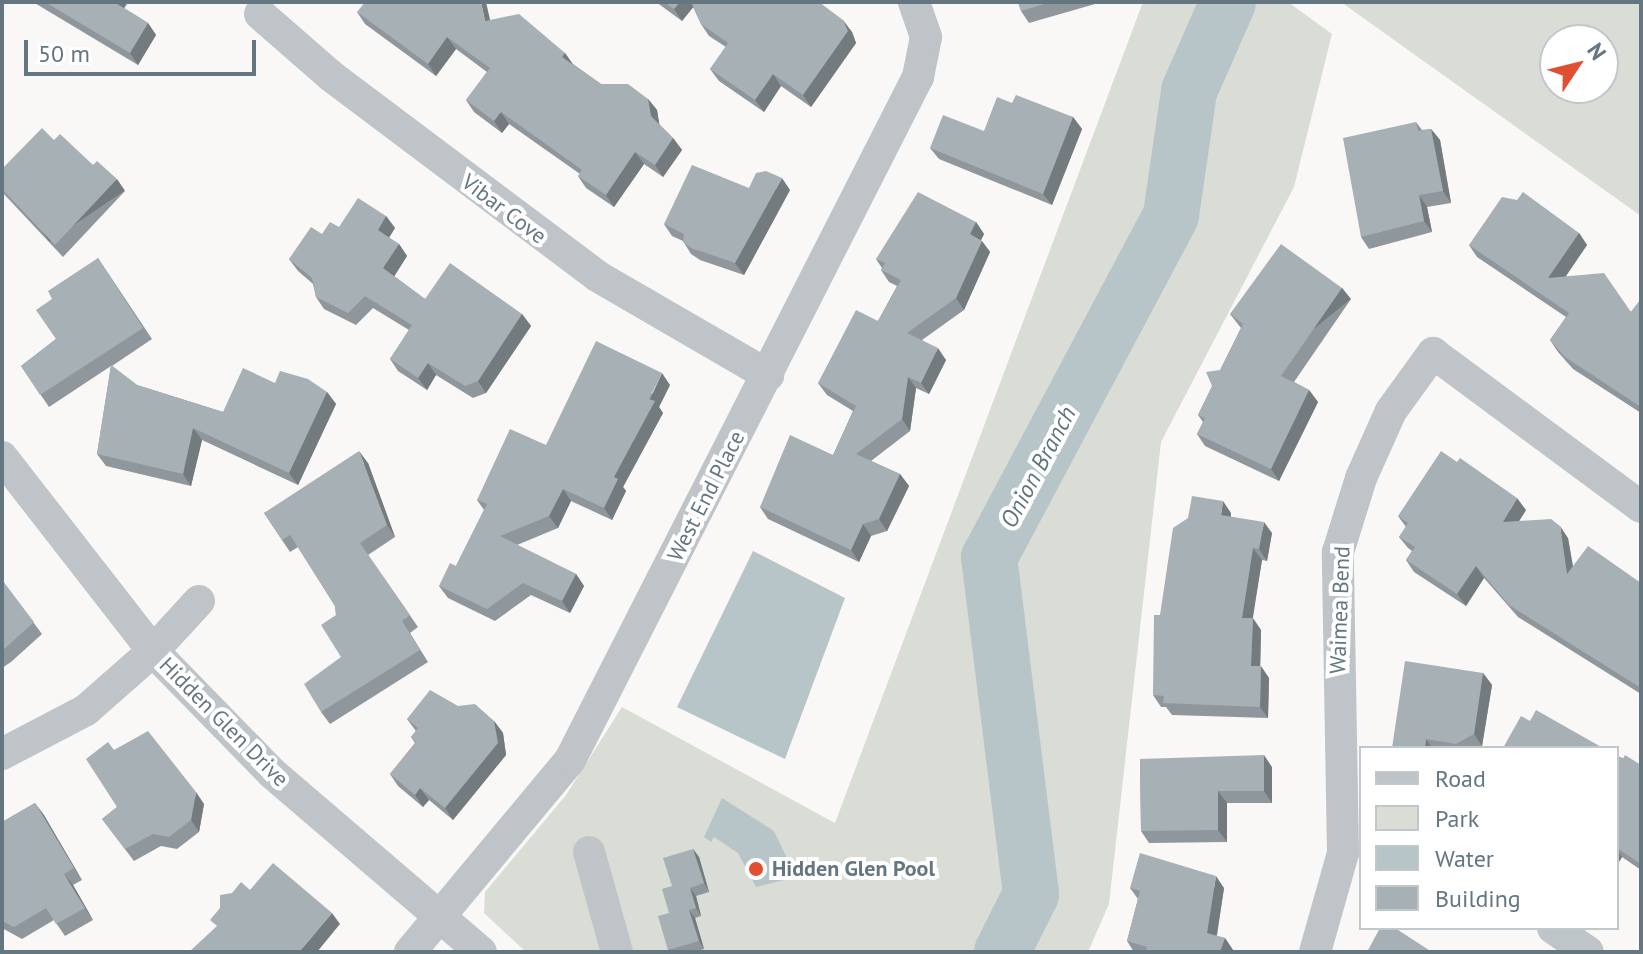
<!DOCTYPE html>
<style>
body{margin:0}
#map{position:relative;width:1643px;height:954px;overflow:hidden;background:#f9f8f6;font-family:"PT Sans",sans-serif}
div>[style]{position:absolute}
.green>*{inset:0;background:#d9ddd5}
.water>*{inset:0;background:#b7c5c8}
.river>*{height:56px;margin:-28px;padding:0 28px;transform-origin:28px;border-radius:28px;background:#b7c5c8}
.minor>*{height:32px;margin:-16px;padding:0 16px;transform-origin:16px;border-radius:16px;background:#bfc4c8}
.wall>*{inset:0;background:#8f979c}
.shaded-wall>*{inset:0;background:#747b7f;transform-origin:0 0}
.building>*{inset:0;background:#a6b0b5}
.dots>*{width:22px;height:22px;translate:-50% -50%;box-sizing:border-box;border:4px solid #fff;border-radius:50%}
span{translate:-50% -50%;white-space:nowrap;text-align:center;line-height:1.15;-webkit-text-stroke:8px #fff;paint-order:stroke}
.street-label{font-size:22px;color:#647680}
.poi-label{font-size:22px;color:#647680;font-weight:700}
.left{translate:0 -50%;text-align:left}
.water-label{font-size:24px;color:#5f757b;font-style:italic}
.frame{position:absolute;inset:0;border:4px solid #647680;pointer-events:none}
.legend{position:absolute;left:1359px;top:746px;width:260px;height:184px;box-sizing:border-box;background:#fff;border:2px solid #c1c8cc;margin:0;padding:10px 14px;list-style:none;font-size:24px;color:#647680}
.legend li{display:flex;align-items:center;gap:16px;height:40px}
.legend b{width:40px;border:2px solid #c1c8cc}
.north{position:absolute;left:1539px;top:24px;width:80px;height:80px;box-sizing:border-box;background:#fff;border:2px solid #c1c8cc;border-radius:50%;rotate:55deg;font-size:22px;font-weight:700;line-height:32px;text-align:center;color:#647680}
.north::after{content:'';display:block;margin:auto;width:28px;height:36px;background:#df4f30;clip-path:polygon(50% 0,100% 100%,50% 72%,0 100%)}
.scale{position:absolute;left:24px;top:40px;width:232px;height:36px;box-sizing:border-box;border:4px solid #647680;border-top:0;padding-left:10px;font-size:24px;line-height:28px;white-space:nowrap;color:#647680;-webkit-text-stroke:6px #fff;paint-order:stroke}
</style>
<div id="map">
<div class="green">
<div style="clip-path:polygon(1143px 2px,1288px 2px,1332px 34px,1294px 187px,1161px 442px,1109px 904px,1088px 952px,526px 952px,484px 913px,485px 892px,566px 795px,622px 707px,835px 823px)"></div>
<div style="clip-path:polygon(evenodd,1341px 2px,1641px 2px,1641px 216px,1408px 50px,1341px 2px,1555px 40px,1603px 40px,1603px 88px,1555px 88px,1555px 40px)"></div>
</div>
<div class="water">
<div style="clip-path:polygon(753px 551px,845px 598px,785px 759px,677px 707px)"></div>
<div style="clip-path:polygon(722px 798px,774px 831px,796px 877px,756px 887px,738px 853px,714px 837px,711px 842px,704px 837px)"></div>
</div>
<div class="river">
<div style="left:1002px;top:952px;width:65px;rotate:-63.4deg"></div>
<div style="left:1031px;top:894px;width:339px;rotate:-97.1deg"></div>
<div style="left:989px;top:558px;width:388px;rotate:-62deg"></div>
<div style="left:1171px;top:215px;width:125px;rotate:-81.7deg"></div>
<div style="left:1189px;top:91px;width:97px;rotate:-66.3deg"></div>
</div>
<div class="minor">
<div style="left:260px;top:14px;width:94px;rotate:41.1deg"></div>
<div style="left:331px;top:76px;width:333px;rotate:36.9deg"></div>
<div style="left:597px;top:276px;width:198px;rotate:30.1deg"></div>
<div style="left:2px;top:457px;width:246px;rotate:52.1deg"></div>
<div style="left:153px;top:651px;width:170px;rotate:45.7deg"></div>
<div style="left:272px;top:773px;width:275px;rotate:40.6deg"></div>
<div style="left:2px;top:754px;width:95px;rotate:-27.6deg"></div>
<div style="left:86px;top:710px;width:89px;rotate:-41.4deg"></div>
<div style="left:153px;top:651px;width:68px;rotate:-47.4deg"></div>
<div style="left:589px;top:852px;width:104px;rotate:74.4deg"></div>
<div style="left:1553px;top:928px;width:42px;rotate:34.4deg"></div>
<div style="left:410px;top:952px;width:250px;rotate:-50.2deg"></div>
<div style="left:570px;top:760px;width:767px;rotate:-63deg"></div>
<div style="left:918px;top:77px;width:41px;rotate:-78.7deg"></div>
<div style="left:926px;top:37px;width:37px;rotate:-109deg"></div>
<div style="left:1315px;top:952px;width:103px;rotate:-74.2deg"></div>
<div style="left:1343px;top:853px;width:301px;rotate:-91deg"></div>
<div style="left:1338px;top:552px;width:77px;rotate:-72.7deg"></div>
<div style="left:1361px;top:478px;width:73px;rotate:-65.9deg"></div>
<div style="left:1391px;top:411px;width:72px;rotate:-54.1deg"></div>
<div style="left:1433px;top:353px;width:259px;rotate:36.5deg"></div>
</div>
<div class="wall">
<div style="clip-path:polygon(33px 2px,128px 2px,124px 8px,148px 23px,156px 35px,138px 65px)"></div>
<div style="clip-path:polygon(656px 2px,819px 2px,852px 32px,856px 43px,811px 107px,781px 86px,764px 112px,719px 81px,710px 69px,726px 47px,709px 36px,701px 24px,693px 7px,682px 21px)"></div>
<div style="clip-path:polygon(1018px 2px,1102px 2px,1029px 23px,1021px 11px)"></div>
<div style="clip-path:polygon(357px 12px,490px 20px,565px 53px,573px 64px,601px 84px,648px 99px,657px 110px,659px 124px,673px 138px,682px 150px,663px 177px,644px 164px,614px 207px,586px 188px,578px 176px,580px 174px,509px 124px,502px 133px,474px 112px,466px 100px,487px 72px,456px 49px,436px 76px,365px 24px)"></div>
<div style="clip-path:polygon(1012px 103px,1073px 117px,1082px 129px,1052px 205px,939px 159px,930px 148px,984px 131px)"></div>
<div style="clip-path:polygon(1416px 122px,1422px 130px,1431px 129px,1440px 140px,1451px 203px,1427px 207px,1432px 232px,1369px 249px,1361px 237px)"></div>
<div style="clip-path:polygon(54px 140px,93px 165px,125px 191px,63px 257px,2px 192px,2px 169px)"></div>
<div style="clip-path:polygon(749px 188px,790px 190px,744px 275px,700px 260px,691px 254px,683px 241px,672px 236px,664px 224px)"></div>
<div style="clip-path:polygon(386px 216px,395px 228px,389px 238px,399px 244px,407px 256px,394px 276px,425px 299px,522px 314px,531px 326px,486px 393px,473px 398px,436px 375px,427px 390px,398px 371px,390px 359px,409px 330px,373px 308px,356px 325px,324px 309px,316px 297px,313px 284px,298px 271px,289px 259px,322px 234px,339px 227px)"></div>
<div style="clip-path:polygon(976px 222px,984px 234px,981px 240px,990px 252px,964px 310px,922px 340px,946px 360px,929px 394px,916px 388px,910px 431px,871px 461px,900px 474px,909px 486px,887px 531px,871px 536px,859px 562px,768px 519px,760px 507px,833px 455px,853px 411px,827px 395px,818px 383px,878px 321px,897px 286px,889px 282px,881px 270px,882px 268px,876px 259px)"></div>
<div style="clip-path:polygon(1579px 233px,1587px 245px,1566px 276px,1631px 312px,1641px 299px,1641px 413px,1573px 369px,1558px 352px,1550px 340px,1566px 317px,1477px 257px,1469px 245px)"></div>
<div style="clip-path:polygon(98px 258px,152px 339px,112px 366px,137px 385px,223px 412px,275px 383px,327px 392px,336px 404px,298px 485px,202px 440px,191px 486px,106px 466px,97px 454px,111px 366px,49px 407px,21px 366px,56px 339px,52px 299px)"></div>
<div style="clip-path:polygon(1342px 288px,1351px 299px,1294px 382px,1309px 390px,1318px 402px,1279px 481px,1205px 446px,1197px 434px,1203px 422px,1198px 415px,1241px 328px,1230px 314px)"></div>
<div style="clip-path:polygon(670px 385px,659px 407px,663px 413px,623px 487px,626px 491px,612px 520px,571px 501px,558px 528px,517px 545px,576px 574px,584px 586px,570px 613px,531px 595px,495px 621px,448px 598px,439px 586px,456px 566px,484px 510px,477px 500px,546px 445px)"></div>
<div style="clip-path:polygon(368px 463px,395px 537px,368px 555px,418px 627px,410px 633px,428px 662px,330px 724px,321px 712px,341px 657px,335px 606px,298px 547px,290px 552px,264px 513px)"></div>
<div style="clip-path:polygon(1526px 510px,1519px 521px,1568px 538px,1573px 566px,1641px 583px,1641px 694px,1518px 617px,1484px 578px,1466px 606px,1414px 572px,1406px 560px,1412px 551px,1408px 548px,1399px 537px,1406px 527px,1398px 516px)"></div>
<div style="clip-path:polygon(1231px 513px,1231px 517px,1272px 533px,1267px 561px,1262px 560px,1252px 618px,1261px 630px,1260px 666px,1269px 678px,1268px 718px,1172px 715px,1166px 707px,1161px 707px,1153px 695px,1160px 615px)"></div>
<div style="clip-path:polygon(2px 580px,42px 634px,11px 662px,2px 668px)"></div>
<div style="clip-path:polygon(1483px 673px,1492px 685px,1482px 746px,1478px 748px,1392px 748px)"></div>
<div style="clip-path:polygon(458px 706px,494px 721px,503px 733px,506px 755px,453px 820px,429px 800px,423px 807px,398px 786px,390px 774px,415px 743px,411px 737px,416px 731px,407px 719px)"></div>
<div style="clip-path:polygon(114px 750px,204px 804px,199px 832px,177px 849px,161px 846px,134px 861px,102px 819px,117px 807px)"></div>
<div style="clip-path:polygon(1617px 756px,1641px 765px,1641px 870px,1622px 857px,1617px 865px)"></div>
<div style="clip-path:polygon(1140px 759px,1272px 767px,1272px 803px,1227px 803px,1227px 842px,1149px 843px,1141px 831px)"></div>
<div style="clip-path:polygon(35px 803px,82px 880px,73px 885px,93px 920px,65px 936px,54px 920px,22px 939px,2px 928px,2px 822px)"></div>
<div style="clip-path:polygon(693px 849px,699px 857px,709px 892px,696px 896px,701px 916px,695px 918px,704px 949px,694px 952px,670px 952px,668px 950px,669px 913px,672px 886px)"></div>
<div style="clip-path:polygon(1130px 888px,1224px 888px,1217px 936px,1225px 938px,1233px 950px,1232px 952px,1134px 952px,1127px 941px,1138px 899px)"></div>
</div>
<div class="shaded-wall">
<div style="clip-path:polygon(113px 2px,128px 2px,121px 13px)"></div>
<div style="clip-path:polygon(481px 2px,486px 2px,493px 33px,485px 21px)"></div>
<div style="clip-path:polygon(680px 2px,693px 2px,695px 5px,682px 21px,674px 9px)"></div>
<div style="clip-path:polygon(843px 20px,852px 32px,856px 43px,811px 107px,803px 95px)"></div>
<div style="clip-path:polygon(148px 23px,156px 35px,138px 65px,130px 53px)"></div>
<div style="clip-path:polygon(447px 37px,456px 49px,436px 76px,428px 64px)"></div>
<div style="clip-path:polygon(565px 53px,573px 65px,562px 57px)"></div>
<div style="clip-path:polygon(773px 74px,781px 86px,764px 112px,755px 100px)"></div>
<div style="clip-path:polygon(648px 99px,657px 110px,660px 128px,651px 116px)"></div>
<div style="clip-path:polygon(501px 112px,509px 124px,502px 133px,494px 121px)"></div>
<div style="clip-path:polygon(1073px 117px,1082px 129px,1052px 205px,1043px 194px)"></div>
<div style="clip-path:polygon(1431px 129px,1440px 140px,1451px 203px,1443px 191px)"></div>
<div style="clip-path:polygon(673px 138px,682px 150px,663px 177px,655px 165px)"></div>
<div style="clip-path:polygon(635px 152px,644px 164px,614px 207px,606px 195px)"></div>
<div style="clip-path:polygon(782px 178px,790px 190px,744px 275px,735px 263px)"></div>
<div style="left:117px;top:179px;width:14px;height:91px;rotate:56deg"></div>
<div style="clip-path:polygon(1419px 195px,1427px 207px,1432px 232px,1424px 221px)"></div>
<div style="clip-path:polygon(386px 216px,395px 228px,386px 242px,378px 230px)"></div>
<div style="clip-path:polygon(976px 222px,984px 234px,978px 246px,970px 234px)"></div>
<div style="clip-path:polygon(1579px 233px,1587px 245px,1557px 289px,1548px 278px)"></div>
<div style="clip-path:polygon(982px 241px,990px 252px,964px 310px,956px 298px)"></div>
<div style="clip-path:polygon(399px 244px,407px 256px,392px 280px,383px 268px)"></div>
<div style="left:1342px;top:288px;width:14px;height:107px;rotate:51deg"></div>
<div style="clip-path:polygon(522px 314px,531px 326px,486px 393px,478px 381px)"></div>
<div style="clip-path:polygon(938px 348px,946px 360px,929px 394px,921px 383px)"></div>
<div style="clip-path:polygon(428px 363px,436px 375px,427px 390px,418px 378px)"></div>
<div style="clip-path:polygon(662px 373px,670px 385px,659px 407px,663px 413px,623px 487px,626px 491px,612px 520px,604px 508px,614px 477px)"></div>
<div style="clip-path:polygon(908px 377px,916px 388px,910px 431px,902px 419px)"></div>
<div style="clip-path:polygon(1309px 390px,1318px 402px,1279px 481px,1271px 469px)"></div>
<div style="clip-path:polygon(327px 392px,336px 404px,298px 485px,289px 473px)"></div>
<div style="clip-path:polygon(193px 428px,202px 440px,191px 486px,183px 474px)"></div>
<div style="clip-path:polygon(359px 451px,368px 463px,395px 537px,387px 525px)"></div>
<div style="clip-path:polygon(900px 474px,909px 486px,887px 531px,879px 519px)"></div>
<div style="clip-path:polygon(563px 489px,571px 501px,558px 528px,549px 516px)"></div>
<div style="clip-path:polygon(1517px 498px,1526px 510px,1511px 534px,1503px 522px)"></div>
<div style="clip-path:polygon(1223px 501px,1231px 513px,1229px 527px,1221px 515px)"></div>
<div style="clip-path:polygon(1264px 522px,1272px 533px,1267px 561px,1259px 549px)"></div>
<div style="clip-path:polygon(863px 524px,871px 536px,859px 562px,851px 550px)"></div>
<div style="clip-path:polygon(1560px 526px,1568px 538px,1576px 586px,1567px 574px)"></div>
<div style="clip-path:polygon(1253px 548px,1262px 560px,1251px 630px,1242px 618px)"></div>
<div style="clip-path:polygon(1476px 566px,1484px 578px,1466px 606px,1457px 594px)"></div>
<div style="clip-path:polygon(576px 574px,584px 586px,570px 613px,562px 601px)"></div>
<div style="clip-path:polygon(1253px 618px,1261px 630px,1260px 678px,1251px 666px)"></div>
<div style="clip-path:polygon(1261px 666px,1269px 678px,1268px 718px,1260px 707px)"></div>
<div style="clip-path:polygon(1483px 673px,1492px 685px,1482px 746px,1474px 734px)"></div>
<div style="clip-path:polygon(494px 721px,503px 733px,506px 755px,453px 820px,445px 808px)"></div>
<div style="clip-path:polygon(1426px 739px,1432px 748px,1425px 748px)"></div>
<div style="clip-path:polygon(1264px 755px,1272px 767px,1272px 803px,1264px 791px)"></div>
<div style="clip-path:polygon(420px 788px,429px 800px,423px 807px,415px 795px)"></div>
<div style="clip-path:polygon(1218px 791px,1227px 803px,1227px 842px,1218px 830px)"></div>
<div style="clip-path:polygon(196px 792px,204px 804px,199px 832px,191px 820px)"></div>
<div style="clip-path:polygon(35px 803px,44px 815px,82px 880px,74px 868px)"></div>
<div style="clip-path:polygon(693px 849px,699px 857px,709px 892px,704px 883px)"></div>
<div style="clip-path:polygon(1617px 850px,1622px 857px,1617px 865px)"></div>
<div style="clip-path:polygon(64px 874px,73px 885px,93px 920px,85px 908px)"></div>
<div style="clip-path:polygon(1216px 876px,1224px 888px,1215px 945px,1207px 933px)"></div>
<div style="clip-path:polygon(690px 888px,696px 896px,701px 916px,696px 908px)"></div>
<div style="clip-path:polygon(689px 910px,695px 918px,704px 949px,699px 941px)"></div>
<div style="clip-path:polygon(332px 913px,340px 924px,317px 952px,299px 952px)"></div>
<div style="clip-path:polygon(1225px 938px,1233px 950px,1232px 952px,1220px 952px)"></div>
</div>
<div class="building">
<div style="clip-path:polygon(45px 2px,114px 2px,148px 23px,130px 53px)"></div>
<div style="clip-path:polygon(365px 2px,481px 2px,485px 21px,519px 14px,565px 53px,562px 57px,601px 84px,628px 84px,648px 99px,651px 116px,673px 138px,655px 165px,635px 152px,606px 195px,578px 176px,582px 170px,501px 112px,494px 121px,466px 100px,490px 68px,447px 37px,428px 64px,357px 12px)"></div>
<div style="clip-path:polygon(664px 2px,680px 2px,674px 9px)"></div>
<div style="clip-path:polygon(691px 2px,819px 2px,843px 20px,848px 31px,803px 95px,773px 74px,755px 100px,710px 69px,728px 43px,701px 24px)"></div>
<div style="clip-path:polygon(1018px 2px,1051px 2px,1021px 11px)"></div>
<div style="clip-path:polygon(1016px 95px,1073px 117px,1043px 194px,930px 148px,943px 115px,984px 131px,997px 97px,1012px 103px)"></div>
<div style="clip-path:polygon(1416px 122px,1418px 131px,1431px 129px,1443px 191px,1419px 195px,1424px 221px,1361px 237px,1343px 138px)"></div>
<div style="clip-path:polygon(42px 128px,54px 140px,60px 134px,93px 165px,97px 161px,117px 179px,55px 245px,2px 189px,2px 169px)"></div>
<div style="clip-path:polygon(692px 165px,749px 188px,756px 173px,766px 171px,782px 178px,735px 263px,691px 248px,683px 242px,684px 234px,664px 224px)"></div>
<div style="clip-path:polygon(918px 192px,976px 222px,970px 234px,982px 241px,956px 298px,907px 333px,938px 348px,921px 383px,908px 377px,902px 419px,856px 454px,900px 474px,879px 519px,863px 524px,851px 550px,760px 507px,790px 435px,833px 455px,856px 406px,818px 383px,856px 310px,878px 321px,901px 280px,881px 270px,885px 263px,876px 259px)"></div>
<div style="clip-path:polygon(1523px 192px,1579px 233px,1548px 278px,1604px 273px,1631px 312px,1641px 299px,1641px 407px,1565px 357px,1550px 340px,1569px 313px,1469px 245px,1502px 197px,1517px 200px)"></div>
<div style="clip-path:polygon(358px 198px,386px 216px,378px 230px,399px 244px,383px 268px,425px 299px,450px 263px,522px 314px,478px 381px,465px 386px,428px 363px,418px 378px,390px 359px,412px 325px,365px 296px,348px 313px,316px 297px,312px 278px,289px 259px,311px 227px,322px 234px,330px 222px,339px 227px)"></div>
<div style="clip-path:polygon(1281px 244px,1342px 288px,1281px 376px,1309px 390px,1271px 469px,1197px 434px,1205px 418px,1198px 415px,1212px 386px,1206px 372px,1220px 370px,1243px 324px,1230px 314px)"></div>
<div style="clip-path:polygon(98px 258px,143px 328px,40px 395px,21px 366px,56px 339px,36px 310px,52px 299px,48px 291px)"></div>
<div style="clip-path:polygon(596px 341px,662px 373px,649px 399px,655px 401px,614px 477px,618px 479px,604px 508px,563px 489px,549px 516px,500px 536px,576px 574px,562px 601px,523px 583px,487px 609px,439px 586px,450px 563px,456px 566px,487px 504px,477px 500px,510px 429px,546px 445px)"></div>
<div style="clip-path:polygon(111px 365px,137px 385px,223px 412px,243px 368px,275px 383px,280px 371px,308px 379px,327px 392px,289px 473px,193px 428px,183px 474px,97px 454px)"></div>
<div style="clip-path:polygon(359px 451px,387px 525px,360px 543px,410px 615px,402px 621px,420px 650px,321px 712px,304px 684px,341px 657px,321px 625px,336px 615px,335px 606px,290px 535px,282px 540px,264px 513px)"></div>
<div style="clip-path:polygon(1441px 451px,1457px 462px,1460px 458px,1517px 498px,1503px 522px,1551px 519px,1560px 526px,1567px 574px,1588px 546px,1641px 583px,1641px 688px,1509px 605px,1476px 566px,1457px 594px,1406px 560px,1415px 547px,1399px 537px,1408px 523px,1398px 516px)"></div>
<div style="clip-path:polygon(1192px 496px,1223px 501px,1221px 515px,1264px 522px,1259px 549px,1253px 548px,1242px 618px,1253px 618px,1251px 666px,1261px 666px,1260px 707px,1163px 703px,1164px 696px,1153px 695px,1154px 615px,1160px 615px,1173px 528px,1188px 518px)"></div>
<div style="clip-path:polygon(2px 580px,34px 622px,2px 651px)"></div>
<div style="clip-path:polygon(1405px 661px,1483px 673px,1474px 734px,1456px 744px,1426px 739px,1425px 748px,1392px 748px)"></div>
<div style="clip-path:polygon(430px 690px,458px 706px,475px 704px,494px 721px,498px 743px,445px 808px,420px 788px,415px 795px,390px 774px,416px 742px,411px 737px,418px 728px,407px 719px)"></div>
<div style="clip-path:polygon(1536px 710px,1603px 748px,1503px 748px,1521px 716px,1530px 721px)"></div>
<div style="clip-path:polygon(148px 731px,196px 792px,191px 820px,169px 837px,153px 834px,125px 849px,102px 819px,117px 807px,86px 759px,108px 742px,114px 750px)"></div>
<div style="clip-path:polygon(1264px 755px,1264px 791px,1218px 791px,1218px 830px,1141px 831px,1140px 759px)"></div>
<div style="clip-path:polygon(1625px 755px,1641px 765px,1641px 864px,1617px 848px,1617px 756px,1623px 759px)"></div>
<div style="clip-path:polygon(35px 803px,74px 868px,64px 874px,85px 908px,56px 924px,46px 908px,14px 927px,2px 921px,2px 822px)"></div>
<div style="clip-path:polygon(693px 849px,704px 883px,690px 888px,696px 908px,689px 910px,699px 941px,668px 950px,658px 916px,669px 913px,662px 889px,672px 886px,663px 858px)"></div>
<div style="clip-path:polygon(1140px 853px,1216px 876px,1207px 933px,1225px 938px,1220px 952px,1146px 952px,1147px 947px,1127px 941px,1140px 891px,1130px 888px)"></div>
<div style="clip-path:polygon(273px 863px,332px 913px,299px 952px,189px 952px,217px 926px,210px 920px,220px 908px,220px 895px,232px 893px,241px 882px,250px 890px)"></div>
<div style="clip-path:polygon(1380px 928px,1395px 928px,1432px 952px,1367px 952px)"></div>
</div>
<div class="dots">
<div style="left:756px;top:869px;background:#df4f30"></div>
</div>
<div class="street-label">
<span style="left:504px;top:209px;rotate:37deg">Vibar Cove</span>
<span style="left:706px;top:496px;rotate:-63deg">West End Place</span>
<span style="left:1340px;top:610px;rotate:-88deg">Waimea Bend</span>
<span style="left:224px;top:722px;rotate:45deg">Hidden Glen Drive</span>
</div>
<div class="poi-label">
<span class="left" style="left:772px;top:869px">Hidden Glen Pool</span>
</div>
<div class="water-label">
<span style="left:1038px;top:467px;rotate:-62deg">Onion Branch</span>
</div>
<div class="frame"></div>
<ul class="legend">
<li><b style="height:10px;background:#bfc4c8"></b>Road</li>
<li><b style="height:22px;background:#d9ddd5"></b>Park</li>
<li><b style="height:22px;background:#b7c5c8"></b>Water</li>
<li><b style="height:22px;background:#a6b0b5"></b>Building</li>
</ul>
<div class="north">N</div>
<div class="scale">50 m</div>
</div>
